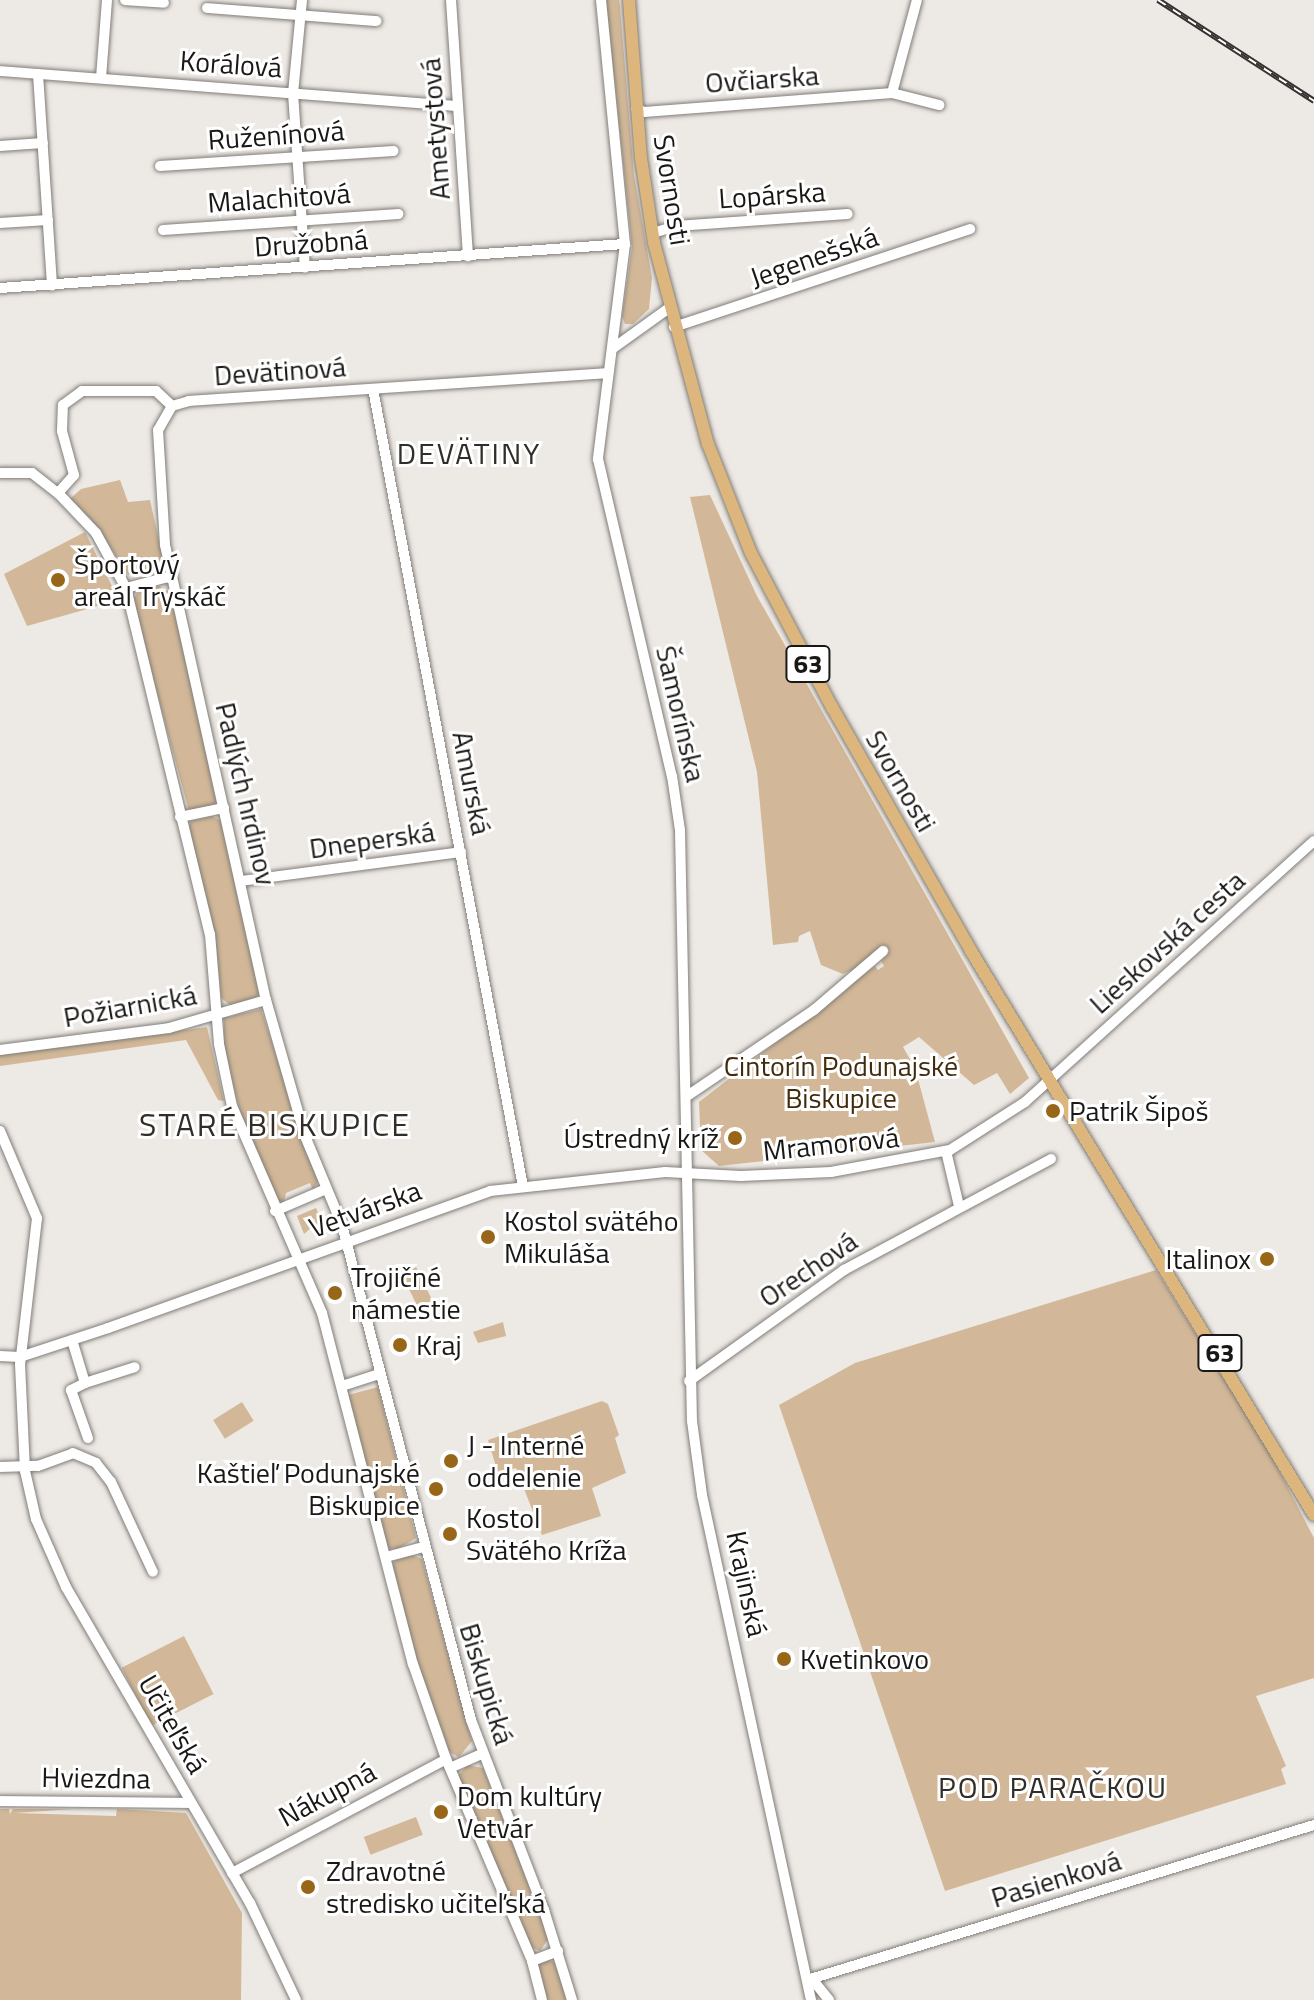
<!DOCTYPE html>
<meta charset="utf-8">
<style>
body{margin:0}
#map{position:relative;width:1314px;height:2000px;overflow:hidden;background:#ede9e4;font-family:"Titillium Web",sans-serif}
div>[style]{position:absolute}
.green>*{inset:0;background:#d2b898;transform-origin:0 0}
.roads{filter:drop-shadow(0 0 2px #807d78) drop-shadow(0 0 2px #807d78)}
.minor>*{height:10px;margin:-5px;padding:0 5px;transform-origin:5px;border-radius:5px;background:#fff}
.major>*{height:12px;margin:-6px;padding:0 6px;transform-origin:6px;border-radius:6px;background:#dcb67c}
.rail>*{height:6px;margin-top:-3px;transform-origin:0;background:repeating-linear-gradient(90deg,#fff 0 9px,#343230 0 18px);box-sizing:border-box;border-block:2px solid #343230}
.dots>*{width:22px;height:22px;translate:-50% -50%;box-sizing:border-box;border:4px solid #fff;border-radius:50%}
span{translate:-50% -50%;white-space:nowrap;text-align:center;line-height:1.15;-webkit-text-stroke:6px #fff;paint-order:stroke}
.shield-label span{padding:2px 6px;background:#fff;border:2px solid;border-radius:6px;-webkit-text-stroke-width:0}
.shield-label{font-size:26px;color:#191816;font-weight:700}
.street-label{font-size:28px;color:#191816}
.poi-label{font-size:28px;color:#191816}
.left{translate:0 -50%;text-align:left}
.right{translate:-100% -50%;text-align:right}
.park-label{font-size:28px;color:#402b0d}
.neighbourhood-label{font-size:30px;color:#312e2a;letter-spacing:2px}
.quarter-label{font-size:32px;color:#312e2a;letter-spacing:2px}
</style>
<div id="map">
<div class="green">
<div style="clip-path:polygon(606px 0,619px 0,620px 7px,634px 175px,652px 278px,649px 309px,633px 324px,625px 324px,622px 316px,632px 247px)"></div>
<div style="clip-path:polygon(120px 480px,128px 502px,150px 500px,162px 554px,155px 572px,128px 575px,100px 531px,70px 499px,81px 489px)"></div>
<div style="clip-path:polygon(710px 495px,757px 596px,1029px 1078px,1010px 1094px,997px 1073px,974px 1085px,919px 1037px,903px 1047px,915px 1068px,935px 1142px,719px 1166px,701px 1150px,699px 1102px,875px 966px,878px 970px,884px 966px,881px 961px,887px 955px,843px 974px,821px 965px,810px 931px,799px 936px,798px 942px,773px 945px,757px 772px,690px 497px)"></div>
<div style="clip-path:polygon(85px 532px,119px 600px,27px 626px,4px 574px)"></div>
<div style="clip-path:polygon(159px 586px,171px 593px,217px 799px,214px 805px,189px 811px,132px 601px,137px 593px)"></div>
<div style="clip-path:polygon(212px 816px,222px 821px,260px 992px,254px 1000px,230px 1005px,221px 998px,216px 946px,188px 828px,191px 821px)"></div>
<div style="clip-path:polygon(261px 1009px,318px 1182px,313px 1190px,310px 1183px,286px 1193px,284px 1202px,278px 1201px,248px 1140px,224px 1052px,224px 1018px)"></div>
<div style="clip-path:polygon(207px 1027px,224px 1101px,218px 1100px,186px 1040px,0 1066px,0 1055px)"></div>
<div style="clip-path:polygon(316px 1208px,324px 1226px,314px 1226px,315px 1219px,306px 1222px,312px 1227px,304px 1234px,297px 1216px)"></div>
<div style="left:416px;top:1267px;width:39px;height:16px;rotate:64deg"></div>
<div style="clip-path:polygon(1156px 1270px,1269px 1451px,1314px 1538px,1314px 1678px,1256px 1696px,1286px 1766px,1281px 1769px,1286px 1784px,945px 1891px,779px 1405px,855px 1363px)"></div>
<div style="clip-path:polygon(503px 1322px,506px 1336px,478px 1343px,473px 1332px)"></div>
<div style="clip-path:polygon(378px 1387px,416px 1538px,398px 1549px,387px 1548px,348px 1395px)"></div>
<div style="clip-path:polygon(602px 1401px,608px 1404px,619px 1435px,615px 1438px,626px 1473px,592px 1488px,601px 1516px,542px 1535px,516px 1468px,498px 1473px,488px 1440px)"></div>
<div style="left:242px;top:1402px;width:22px;height:34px;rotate:58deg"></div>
<div style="clip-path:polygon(412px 1555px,422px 1559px,472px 1741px,459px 1757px,447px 1751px,415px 1660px,392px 1567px,396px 1560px)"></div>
<div style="left:184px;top:1636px;width:65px;height:70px;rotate:63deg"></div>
<div style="clip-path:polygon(467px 1765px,483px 1768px,511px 1839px,549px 1938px,540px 1951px,530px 1947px,458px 1776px)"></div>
<div style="clip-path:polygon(0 1809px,9px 1809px,10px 1814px,13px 1809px,73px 1809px,15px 1813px,116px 1816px,117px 1809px,186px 1813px,242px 1913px,241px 2000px,0 2000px)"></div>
<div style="left:416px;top:1817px;width:19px;height:56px;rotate:69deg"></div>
<div style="clip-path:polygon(548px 1960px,558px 1964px,566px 2000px,546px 2000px,538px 1965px)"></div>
</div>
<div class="roads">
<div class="minor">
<div style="left:125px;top:0;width:39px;rotate:4deg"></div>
<div style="left:302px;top:0;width:93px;rotate:95.5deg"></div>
<div style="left:293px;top:93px;width:175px;rotate:86.1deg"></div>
<div style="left:451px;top:0;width:257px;rotate:86.2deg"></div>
<div style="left:601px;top:0;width:245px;rotate:84.4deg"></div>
<div style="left:625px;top:244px;width:217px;rotate:97.2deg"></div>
<div style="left:598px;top:459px;width:326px;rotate:76.9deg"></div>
<div style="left:672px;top:776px;width:55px;rotate:81.6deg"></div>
<div style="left:680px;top:830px;width:591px;rotate:88.84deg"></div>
<div style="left:692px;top:1421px;width:75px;rotate:82.3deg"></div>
<div style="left:702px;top:1495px;width:517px;rotate:77.82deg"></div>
<div style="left:207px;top:8px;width:170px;rotate:4.4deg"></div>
<div style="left:0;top:71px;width:459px;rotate:4.4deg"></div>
<div style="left:38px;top:74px;width:212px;rotate:86.2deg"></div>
<div style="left:101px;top:78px;width:78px;rotate:-85.6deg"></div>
<div style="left:892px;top:93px;width:96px;rotate:-75deg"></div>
<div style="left:636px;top:108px;width:9px;rotate:27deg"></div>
<div style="left:644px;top:112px;width:249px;rotate:-4.4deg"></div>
<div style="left:892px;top:93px;width:49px;rotate:14.3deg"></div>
<div style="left:0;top:146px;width:43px;rotate:-4deg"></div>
<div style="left:160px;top:166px;width:234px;rotate:-3.7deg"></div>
<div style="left:0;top:223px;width:48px;rotate:-3.6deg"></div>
<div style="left:163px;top:230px;width:236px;rotate:-3.9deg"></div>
<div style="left:653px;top:233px;width:24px;rotate:-17deg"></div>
<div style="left:676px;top:226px;width:172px;rotate:-4deg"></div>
<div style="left:0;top:288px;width:627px;rotate:-4.03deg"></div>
<div style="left:674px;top:327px;width:312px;rotate:-18.3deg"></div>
<div style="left:612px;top:349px;width:70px;rotate:-35.7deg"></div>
<div style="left:373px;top:389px;width:812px;rotate:79.35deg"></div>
<div style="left:172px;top:406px;width:28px;rotate:120deg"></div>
<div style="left:158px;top:430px;width:115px;rotate:86.5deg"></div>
<div style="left:165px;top:545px;width:466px;rotate:77.5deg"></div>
<div style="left:266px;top:1000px;width:141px;rotate:74deg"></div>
<div style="left:305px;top:1136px;width:96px;rotate:67.4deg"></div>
<div style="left:342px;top:1225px;width:512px;rotate:75.39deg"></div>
<div style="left:471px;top:1720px;width:204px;rotate:69deg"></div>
<div style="left:544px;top:1910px;width:94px;rotate:72.7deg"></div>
<div style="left:0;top:473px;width:32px"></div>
<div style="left:32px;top:473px;width:33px;rotate:38deg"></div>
<div style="left:58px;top:493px;width:55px;rotate:46.5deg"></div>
<div style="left:96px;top:533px;width:63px;rotate:61.4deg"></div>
<div style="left:126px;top:588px;width:356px;rotate:76.4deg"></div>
<div style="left:210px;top:934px;width:110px;rotate:85.3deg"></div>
<div style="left:219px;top:1044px;width:63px;rotate:78.2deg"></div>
<div style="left:232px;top:1106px;width:226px;rotate:66.5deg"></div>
<div style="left:322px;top:1313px;width:363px;rotate:75.5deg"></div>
<div style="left:413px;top:1664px;width:101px;rotate:70.8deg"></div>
<div style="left:446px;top:1759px;width:220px;rotate:66.9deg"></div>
<div style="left:532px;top:1961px;width:40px;rotate:75.6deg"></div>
<div style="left:58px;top:493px;width:24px;rotate:-48deg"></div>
<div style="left:74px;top:475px;width:46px;rotate:-105.3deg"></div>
<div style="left:62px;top:431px;width:26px;rotate:-88deg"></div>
<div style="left:63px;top:405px;width:24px;rotate:-36deg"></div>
<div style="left:82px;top:391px;width:74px"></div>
<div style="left:156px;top:391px;width:22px;rotate:43deg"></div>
<div style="left:172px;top:406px;width:18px;rotate:-16deg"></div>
<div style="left:189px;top:401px;width:420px;rotate:-3.8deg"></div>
<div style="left:126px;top:588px;width:48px;rotate:-14.6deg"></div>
<div style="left:180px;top:817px;width:45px;rotate:-11.6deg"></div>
<div style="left:241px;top:881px;width:222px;rotate:-7.5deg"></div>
<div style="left:0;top:1050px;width:170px;rotate:-7.4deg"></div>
<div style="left:169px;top:1028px;width:101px;rotate:-16.1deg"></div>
<div style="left:687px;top:1096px;width:153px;rotate:-34.1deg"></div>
<div style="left:814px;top:1010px;width:91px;rotate:-40.5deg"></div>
<div style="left:0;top:1131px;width:95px;rotate:67deg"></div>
<div style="left:37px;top:1218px;width:147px;rotate:96.6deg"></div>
<div style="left:20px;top:1364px;width:107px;rotate:87.3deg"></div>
<div style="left:25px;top:1471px;width:49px;rotate:77.1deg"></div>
<div style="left:36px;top:1519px;width:74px;rotate:66.2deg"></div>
<div style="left:66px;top:1587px;width:366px;rotate:59.8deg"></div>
<div style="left:250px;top:1903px;width:107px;rotate:64.6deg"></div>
<div style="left:946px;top:1151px;width:57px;rotate:76.7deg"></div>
<div style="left:275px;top:1211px;width:56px;rotate:-23.3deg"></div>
<div style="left:72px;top:1340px;width:45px;rotate:73.2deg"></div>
<div style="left:85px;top:1383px;width:52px;rotate:-17.7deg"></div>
<div style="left:0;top:1356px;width:20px;rotate:3deg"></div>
<div style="left:20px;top:1357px;width:93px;rotate:-18.2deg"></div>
<div style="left:108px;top:1328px;width:406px;rotate:-19.7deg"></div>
<div style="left:490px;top:1191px;width:176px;rotate:-6.2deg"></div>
<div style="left:665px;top:1172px;width:76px;rotate:3deg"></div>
<div style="left:741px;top:1176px;width:90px;rotate:-2.5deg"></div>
<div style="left:831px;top:1172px;width:121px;rotate:-10.5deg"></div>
<div style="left:950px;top:1150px;width:89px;rotate:-32.6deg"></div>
<div style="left:1025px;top:1102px;width:389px;rotate:-42.1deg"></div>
<div style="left:689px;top:1381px;width:191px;rotate:-35.6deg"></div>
<div style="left:844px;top:1270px;width:235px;rotate:-28.2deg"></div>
<div style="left:85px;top:1383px;width:16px;rotate:153deg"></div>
<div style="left:71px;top:1390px;width:51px;rotate:70.5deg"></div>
<div style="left:342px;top:1386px;width:39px;rotate:-18deg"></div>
<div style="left:0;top:1467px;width:38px;rotate:-2deg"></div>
<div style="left:38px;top:1466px;width:37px;rotate:-20deg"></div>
<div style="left:73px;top:1453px;width:25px;rotate:23deg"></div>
<div style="left:96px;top:1463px;width:24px;rotate:52deg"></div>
<div style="left:111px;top:1482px;width:99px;rotate:65deg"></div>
<div style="left:386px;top:1557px;width:38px;rotate:-15deg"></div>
<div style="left:450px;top:1768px;width:36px;rotate:-24deg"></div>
<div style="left:0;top:1801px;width:191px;rotate:0.6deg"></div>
<div style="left:232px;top:1873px;width:242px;rotate:-28deg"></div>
<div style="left:532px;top:1961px;width:28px;rotate:-21deg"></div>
<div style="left:812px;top:1979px;width:27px;rotate:51deg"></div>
<div style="left:807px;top:1980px;width:530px;rotate:-17deg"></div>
</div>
<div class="major">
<div style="left:629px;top:0;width:158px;rotate:85.7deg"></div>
<div style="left:641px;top:158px;width:86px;rotate:81.3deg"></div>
<div style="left:654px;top:243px;width:208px;rotate:75deg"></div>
<div style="left:708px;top:444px;width:117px;rotate:68.5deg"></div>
<div style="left:751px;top:553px;width:174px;rotate:62.3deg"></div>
<div style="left:832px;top:707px;width:281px;rotate:60.3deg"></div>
<div style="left:971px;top:951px;width:660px;rotate:58.69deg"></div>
</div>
</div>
<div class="rail">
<div style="left:1158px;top:0;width:186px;rotate:32.9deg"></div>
</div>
<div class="dots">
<div style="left:58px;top:580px;background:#976618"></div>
<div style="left:1053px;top:1111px;background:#976618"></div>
<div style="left:735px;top:1138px;background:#976618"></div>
<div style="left:488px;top:1237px;background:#976618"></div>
<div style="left:1267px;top:1259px;background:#976618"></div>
<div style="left:335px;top:1293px;background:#976618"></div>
<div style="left:400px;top:1345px;background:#976618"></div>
<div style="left:451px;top:1461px;background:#976618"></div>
<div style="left:436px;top:1489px;background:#976618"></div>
<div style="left:450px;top:1534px;background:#976618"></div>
<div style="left:784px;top:1659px;background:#976618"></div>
<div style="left:441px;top:1812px;background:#976618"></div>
<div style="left:308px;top:1887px;background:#976618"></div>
</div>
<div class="shield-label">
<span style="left:808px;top:664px">63</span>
<span style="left:1220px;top:1353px">63</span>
</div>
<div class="street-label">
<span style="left:231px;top:64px;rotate:4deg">Korálová</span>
<span style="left:762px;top:79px;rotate:-4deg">Ovčiarska</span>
<span style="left:435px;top:129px;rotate:-94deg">Ametystová</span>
<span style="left:276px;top:135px;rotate:-4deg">Ruženínová</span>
<span style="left:672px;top:190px;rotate:81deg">Svornosti</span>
<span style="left:772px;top:195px;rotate:-4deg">Lopárska</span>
<span style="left:279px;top:198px;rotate:-4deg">Malachitová</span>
<span style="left:311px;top:243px;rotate:-4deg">Družobná</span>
<span style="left:814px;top:257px;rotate:-19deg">Jegenešská</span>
<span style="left:280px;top:371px;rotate:-4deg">Devätinová</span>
<span style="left:681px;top:714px;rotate:77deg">Šamorínska</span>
<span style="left:901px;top:781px;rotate:60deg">Svornosti</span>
<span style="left:472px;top:783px;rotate:79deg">Amurská</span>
<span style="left:246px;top:794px;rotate:77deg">Padlých hrdinov</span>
<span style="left:372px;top:840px;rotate:-8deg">Dneperská</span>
<span style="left:1167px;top:942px;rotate:-42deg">Lieskovská cesta</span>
<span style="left:130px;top:1006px;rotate:-10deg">Požiarnická</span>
<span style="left:831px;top:1144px;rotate:-6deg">Mramorová</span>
<span style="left:365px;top:1209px;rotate:-20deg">Vetvárska</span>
<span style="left:808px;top:1269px;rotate:-34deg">Orechová</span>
<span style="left:747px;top:1584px;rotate:78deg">Krajinská</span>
<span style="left:487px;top:1684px;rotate:73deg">Biskupická</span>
<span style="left:173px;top:1724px;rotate:60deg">Učiteľská</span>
<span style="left:96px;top:1778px;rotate:1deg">Hviezdna</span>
<span style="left:327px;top:1794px;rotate:-28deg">Nákupná</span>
<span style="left:1056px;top:1879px;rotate:-17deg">Pasienková</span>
</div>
<div class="poi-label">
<span class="left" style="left:74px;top:580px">Športový<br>areál Tryskáč</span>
<span class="left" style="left:1069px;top:1111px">Patrik Šipoš</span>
<span class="right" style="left:719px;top:1138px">Ústredný kríž</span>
<span class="left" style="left:504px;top:1237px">Kostol svätého<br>Mikuláša</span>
<span class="right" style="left:1251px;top:1259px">Italinox</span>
<span class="left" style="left:351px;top:1293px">Trojičné<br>námestie</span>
<span class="left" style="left:416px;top:1345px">Kraj</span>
<span class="left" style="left:467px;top:1461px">J - Interné<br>oddelenie</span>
<span class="right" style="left:420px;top:1489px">Kaštieľ Podunajské<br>Biskupice</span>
<span class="left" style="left:466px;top:1534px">Kostol<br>Svätého Kríža</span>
<span class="left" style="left:800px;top:1659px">Kvetinkovo</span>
<span class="left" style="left:457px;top:1812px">Dom kultúry<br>Vetvár</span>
<span class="left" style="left:326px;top:1887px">Zdravotné<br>stredisko učiteľská</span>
</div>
<div class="park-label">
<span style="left:841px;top:1082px">Cintorín Podunajské<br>Biskupice</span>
</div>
<div class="neighbourhood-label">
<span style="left:469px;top:453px">DEVÄTINY</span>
<span style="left:1053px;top:1787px">POD PARAČKOU</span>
</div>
<div class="quarter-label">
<span style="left:275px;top:1124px">STARÉ BISKUPICE</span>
</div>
</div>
